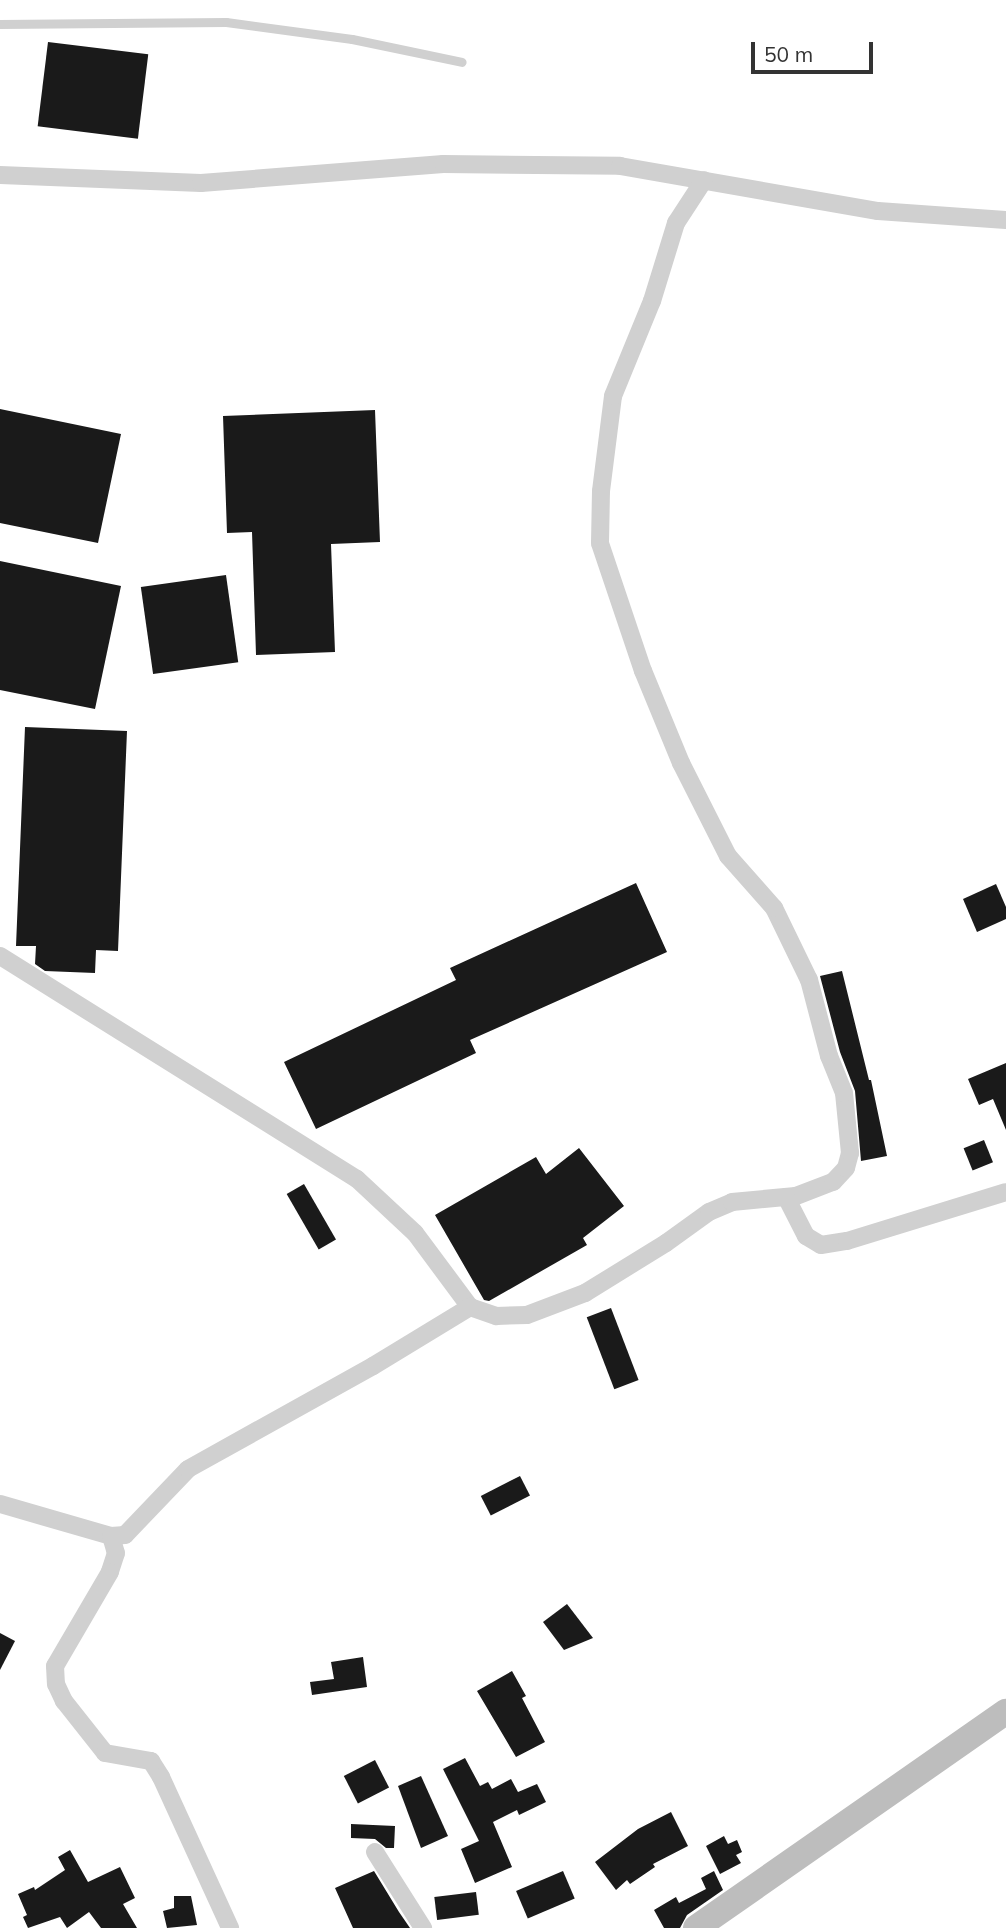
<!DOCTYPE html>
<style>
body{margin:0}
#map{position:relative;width:1006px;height:1928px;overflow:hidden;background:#fff;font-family:Mulish,sans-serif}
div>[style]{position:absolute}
.building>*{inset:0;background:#1a1a1a;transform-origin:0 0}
.lane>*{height:9px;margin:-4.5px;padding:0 4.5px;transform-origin:4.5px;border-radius:4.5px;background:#d0d0d0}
.street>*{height:18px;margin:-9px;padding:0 9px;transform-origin:9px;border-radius:9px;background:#d0d0d0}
.secondary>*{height:26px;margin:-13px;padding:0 13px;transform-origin:13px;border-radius:13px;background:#bdbdbd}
span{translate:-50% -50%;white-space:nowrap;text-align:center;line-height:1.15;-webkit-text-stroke:7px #fff;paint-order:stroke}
.scale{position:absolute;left:751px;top:42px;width:122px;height:32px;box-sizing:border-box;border:4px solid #333;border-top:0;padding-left:9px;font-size:21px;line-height:24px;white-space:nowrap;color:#333;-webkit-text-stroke:5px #fff;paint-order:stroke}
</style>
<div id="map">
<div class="building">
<div style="left:48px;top:42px;width:101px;height:85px;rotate:7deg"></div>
<div style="clip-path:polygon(0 409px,121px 434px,98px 543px,0 523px)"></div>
<div style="clip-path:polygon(375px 410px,380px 542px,331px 544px,335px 652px,256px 655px,252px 532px,227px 533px,223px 416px)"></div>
<div style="clip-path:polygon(0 561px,121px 586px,95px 709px,0 690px)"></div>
<div style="left:226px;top:575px;width:88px;height:86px;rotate:82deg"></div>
<div style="clip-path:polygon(25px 727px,127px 731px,118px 951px,96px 950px,95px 973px,45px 971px,35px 964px,36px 946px,16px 946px)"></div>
<div style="clip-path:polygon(636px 883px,667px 952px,470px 1040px,476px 1053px,316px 1129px,284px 1062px,456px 980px,450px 968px)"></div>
<div style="clip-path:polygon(996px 884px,1006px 907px,1006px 919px,977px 932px,963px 899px)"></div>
<div style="clip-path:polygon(842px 971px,869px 1080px,871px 1080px,887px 1156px,861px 1161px,855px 1091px,840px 1052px,820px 976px)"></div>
<div style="clip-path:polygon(1006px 1063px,1006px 1130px,993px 1099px,979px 1105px,968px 1079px)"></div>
<div style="left:984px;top:1140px;width:24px;height:22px;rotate:68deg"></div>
<div style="clip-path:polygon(579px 1148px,624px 1206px,583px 1238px,587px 1245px,489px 1301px,484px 1300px,435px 1215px,536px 1157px,546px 1174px)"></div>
<div style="left:304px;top:1184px;width:64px;height:20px;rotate:60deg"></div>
<div style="left:611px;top:1308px;width:77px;height:26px;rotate:69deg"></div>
<div style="left:520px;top:1476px;width:22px;height:44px;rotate:63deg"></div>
<div style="clip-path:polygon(567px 1604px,593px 1638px,564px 1650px,543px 1622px)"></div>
<div style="clip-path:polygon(0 1633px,15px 1641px,0 1670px)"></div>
<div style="clip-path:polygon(363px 1657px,367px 1687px,312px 1695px,310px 1682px,334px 1679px,331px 1662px)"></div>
<div style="clip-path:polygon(512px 1671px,526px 1696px,522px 1698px,545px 1742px,516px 1757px,477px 1691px)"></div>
<div style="clip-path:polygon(465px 1758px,480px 1786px,488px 1782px,492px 1789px,511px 1779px,518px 1792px,537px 1784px,546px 1802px,519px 1815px,517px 1810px,493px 1822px,512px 1867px,475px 1883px,461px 1849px,479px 1841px,443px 1769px)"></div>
<div style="left:375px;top:1760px;width:31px;height:35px;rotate:63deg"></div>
<div style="clip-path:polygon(421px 1776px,448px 1836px,421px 1848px,398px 1786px)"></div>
<div style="clip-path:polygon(671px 1812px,688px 1846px,653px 1864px,655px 1867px,630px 1884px,627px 1880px,616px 1890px,595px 1862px,638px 1829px)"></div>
<div style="clip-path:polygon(351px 1824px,395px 1826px,394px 1848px,386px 1848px,375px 1839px,351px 1838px)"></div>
<div style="clip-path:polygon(724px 1836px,728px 1844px,737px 1840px,742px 1852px,736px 1855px,741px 1863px,720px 1874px,706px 1846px)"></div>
<div style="clip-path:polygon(70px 1850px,88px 1882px,120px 1867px,135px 1898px,123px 1904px,137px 1928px,101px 1928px,89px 1912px,67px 1928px,60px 1917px,28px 1928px,23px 1917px,27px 1915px,18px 1894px,34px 1887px,35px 1890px,65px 1870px,58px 1857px)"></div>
<div style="clip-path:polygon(374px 1871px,399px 1912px,410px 1928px,353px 1928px,335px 1888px)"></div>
<div style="left:563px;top:1871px;width:30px;height:51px;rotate:67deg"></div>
<div style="clip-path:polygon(714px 1871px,723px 1890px,687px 1915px,680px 1928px,664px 1928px,654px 1910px,676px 1897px,679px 1903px,706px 1889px,701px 1878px)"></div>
<div style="left:476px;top:1892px;width:23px;height:42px;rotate:83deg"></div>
<div style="clip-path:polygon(174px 1896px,191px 1896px,197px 1925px,167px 1928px,163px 1911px,174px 1908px)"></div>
</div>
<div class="lane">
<div style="left:0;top:24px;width:226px;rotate:-0.5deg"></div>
<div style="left:226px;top:22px;width:127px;rotate:7.7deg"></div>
<div style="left:352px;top:39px;width:112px;rotate:11.8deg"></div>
</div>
<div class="street">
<div style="left:0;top:175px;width:201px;rotate:2.3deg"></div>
<div style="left:201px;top:183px;width:243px;rotate:-4.5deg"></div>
<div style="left:443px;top:164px;width:177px;rotate:0.6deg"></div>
<div style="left:620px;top:166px;width:262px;rotate:9.9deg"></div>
<div style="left:878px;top:211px;width:128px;rotate:4deg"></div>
<div style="left:0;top:956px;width:421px;rotate:32deg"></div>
<div style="left:357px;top:1179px;width:79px;rotate:43deg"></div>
<div style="left:415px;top:1233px;width:92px;rotate:53.4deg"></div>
<div style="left:470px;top:1307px;width:28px;rotate:19deg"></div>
<div style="left:496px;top:1316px;width:31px;rotate:-2deg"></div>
<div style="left:527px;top:1315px;width:62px;rotate:-20.8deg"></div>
<div style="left:585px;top:1293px;width:95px;rotate:-31.7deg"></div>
<div style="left:666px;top:1243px;width:53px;rotate:-35.8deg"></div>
<div style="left:709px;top:1212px;width:25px;rotate:-23deg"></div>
<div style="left:732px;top:1202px;width:64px;rotate:-5.4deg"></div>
<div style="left:796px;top:1196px;width:40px;rotate:-21deg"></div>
<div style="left:833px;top:1182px;width:19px;rotate:-47deg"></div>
<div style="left:846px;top:1168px;width:16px;rotate:-75deg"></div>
<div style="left:850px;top:1153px;width:60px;rotate:-95.7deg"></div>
<div style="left:844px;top:1093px;width:40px;rotate:-112deg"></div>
<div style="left:829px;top:1056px;width:79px;rotate:-104.7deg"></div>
<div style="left:809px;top:980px;width:80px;rotate:-115.9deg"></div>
<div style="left:774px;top:908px;width:69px;rotate:-131.5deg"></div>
<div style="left:728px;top:856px;width:104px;rotate:-116.8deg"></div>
<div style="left:681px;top:763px;width:100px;rotate:-112.4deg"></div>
<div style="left:643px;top:671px;width:135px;rotate:-108.6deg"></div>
<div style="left:600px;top:543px;width:52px;rotate:-88.9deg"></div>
<div style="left:601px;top:491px;width:96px;rotate:-82.8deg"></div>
<div style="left:613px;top:396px;width:103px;rotate:-67.7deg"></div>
<div style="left:652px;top:301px;width:82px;rotate:-72.9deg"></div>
<div style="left:676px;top:223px;width:51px;rotate:-56.9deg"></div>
<div style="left:786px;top:1197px;width:44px;rotate:62.9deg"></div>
<div style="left:806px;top:1236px;width:17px;rotate:31deg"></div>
<div style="left:821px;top:1245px;width:26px;rotate:-9deg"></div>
<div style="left:847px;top:1241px;width:166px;rotate:-17.1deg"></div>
<div style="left:0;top:1504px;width:116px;rotate:16.1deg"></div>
<div style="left:111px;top:1536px;width:14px;rotate:-4deg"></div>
<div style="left:125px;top:1535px;width:91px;rotate:-46.3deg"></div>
<div style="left:188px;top:1469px;width:212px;rotate:-29.1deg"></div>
<div style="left:373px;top:1366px;width:114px;rotate:-31.3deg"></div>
<div style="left:111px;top:1536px;width:18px;rotate:74deg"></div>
<div style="left:116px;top:1553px;width:20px;rotate:108deg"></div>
<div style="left:110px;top:1572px;width:109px;rotate:120.3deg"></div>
<div style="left:55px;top:1666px;width:18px;rotate:87deg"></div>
<div style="left:56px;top:1684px;width:19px;rotate:65deg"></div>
<div style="left:64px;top:1701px;width:66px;rotate:51.7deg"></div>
<div style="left:105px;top:1753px;width:47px;rotate:9.9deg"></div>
<div style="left:151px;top:1761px;width:19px;rotate:58deg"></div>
<div style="left:161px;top:1777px;width:166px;rotate:65.4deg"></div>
<div style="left:375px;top:1852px;width:90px;rotate:57.7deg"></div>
</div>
<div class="secondary">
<div style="left:696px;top:1928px;width:378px;rotate:-34.9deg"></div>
</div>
<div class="scale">50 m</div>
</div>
